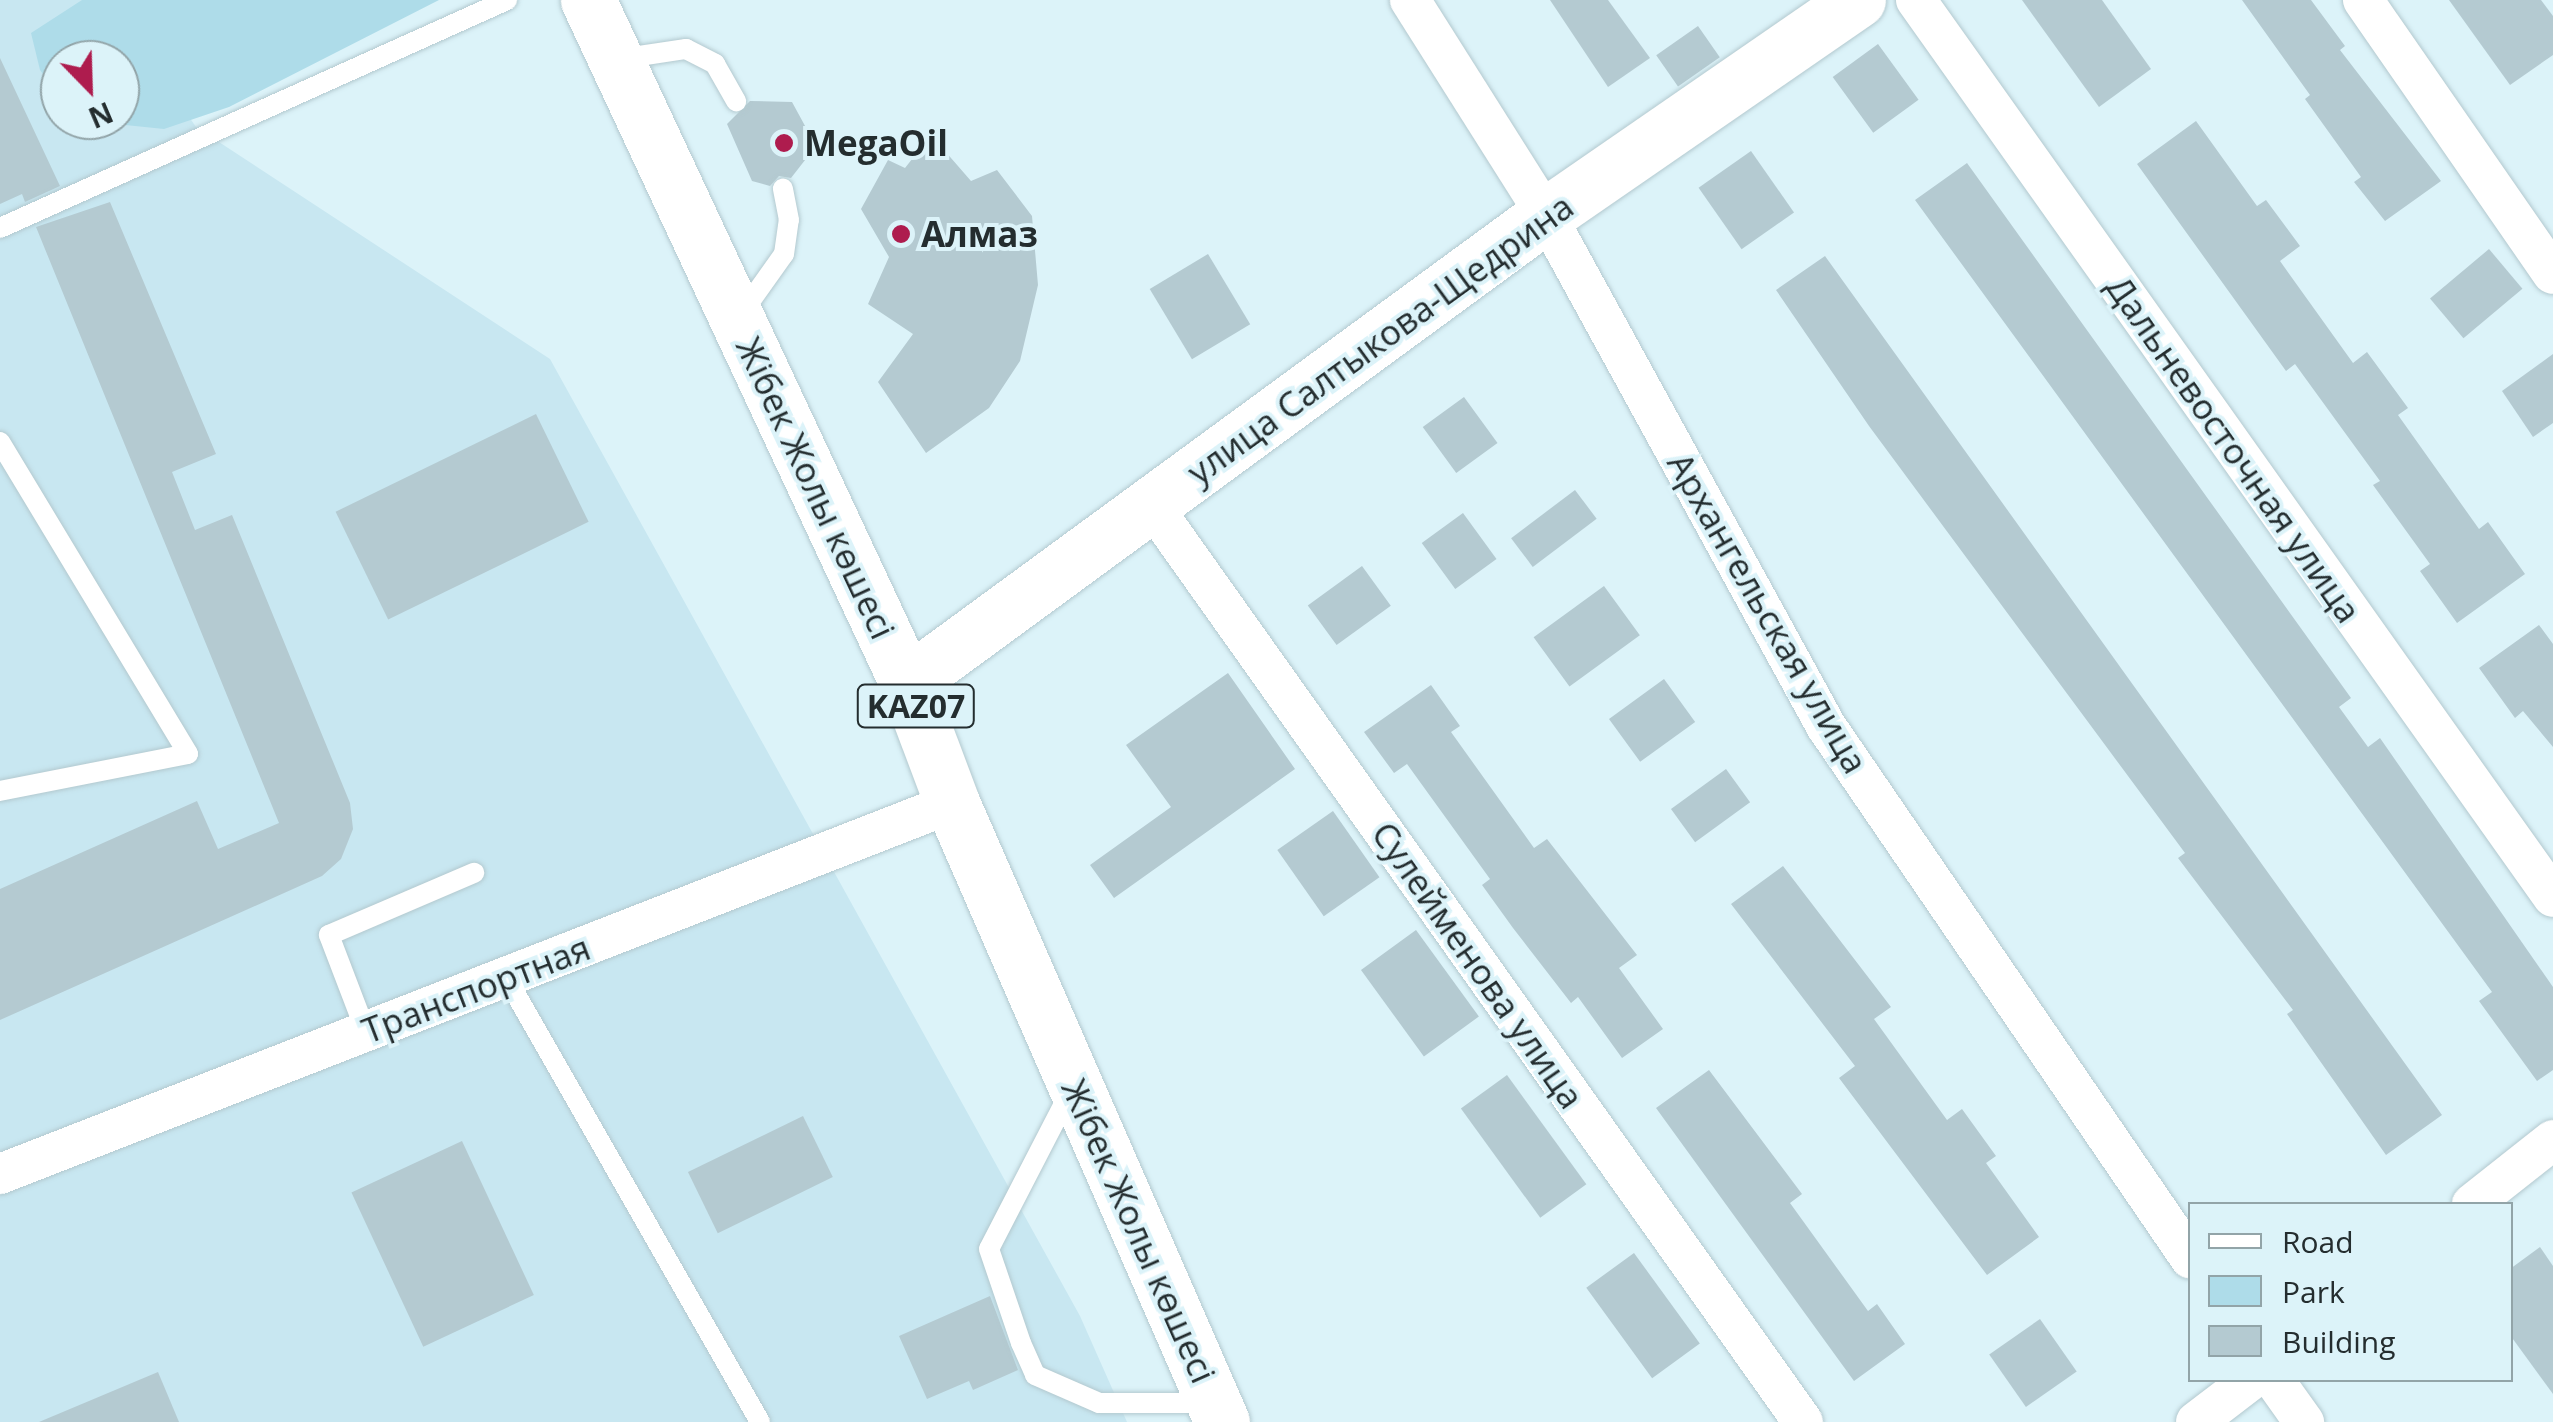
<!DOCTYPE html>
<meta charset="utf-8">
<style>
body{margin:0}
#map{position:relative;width:2553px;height:1422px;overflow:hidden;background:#dcf3f9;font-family:"Open Sans",sans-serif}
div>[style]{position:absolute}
.built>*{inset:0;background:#c8e7f1}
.green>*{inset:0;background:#aedce9}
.building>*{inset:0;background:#b4cad1;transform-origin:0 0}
.roads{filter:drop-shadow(0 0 2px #b3c9cf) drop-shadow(0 0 2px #b3c9cf)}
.lane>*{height:20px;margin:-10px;padding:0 10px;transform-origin:10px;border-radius:10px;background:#fff}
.street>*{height:40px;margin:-20px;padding:0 20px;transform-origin:20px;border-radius:20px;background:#fff}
.secondary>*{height:55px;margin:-27.5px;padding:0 27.5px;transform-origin:27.5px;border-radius:27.5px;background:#fff}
.highway>*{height:55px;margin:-27.5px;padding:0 27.5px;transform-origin:27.5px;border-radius:27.5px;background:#fff}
.dots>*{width:28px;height:28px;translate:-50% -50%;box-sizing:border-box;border:5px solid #dcf3f9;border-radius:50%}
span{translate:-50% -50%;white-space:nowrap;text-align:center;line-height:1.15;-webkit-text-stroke:8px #dcf3f9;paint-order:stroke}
.shield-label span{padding:2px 8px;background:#dcf3f9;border:2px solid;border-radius:8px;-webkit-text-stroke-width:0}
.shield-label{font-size:32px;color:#242d2f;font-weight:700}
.poi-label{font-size:35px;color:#242d2f;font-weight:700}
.left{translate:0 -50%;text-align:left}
.street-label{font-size:35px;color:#242d2f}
.legend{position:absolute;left:2188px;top:1202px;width:325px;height:180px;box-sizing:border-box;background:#dcf3f9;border:2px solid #92a4a8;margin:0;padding:12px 18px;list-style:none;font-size:30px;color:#242d2f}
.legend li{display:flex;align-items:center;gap:20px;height:50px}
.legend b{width:50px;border:2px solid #92a4a8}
.north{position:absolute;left:40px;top:40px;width:100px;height:100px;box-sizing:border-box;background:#dcf3f9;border:2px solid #92a4a8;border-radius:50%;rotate:157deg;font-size:28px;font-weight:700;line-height:40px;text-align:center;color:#242d2f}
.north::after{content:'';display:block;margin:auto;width:35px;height:45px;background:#ae1c4e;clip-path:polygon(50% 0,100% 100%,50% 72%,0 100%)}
</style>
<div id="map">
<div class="built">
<div style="clip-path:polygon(evenodd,0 0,109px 0,196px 127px,550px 359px,1080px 1316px,1127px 1422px,0 1422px,0 0,60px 60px,120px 60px,120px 120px,60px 120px,60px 60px)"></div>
</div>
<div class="green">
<div style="clip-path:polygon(82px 0,439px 0,229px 107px,164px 129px,77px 120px,120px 120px,120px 60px,60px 60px,60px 97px,40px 70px,31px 33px)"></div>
</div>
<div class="building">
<div style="clip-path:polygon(1550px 0,1608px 0,1650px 58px,1608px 87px)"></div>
<div style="clip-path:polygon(2022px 0,2102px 0,2151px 69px,2099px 107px)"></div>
<div style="clip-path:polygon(2242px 0,2311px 0,2345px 46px,2340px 50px,2441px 181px,2385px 221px,2354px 182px,2361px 177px,2305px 99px,2310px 95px)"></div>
<div style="clip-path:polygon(2449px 0,2541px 0,2553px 16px,2553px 55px,2510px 85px)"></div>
<div style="left:1698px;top:26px;width:38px;height:51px;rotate:55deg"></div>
<div style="left:1878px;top:44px;width:69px;height:56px;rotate:54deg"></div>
<div style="clip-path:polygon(0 58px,60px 186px,25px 202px,22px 194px,0 204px)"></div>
<div style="clip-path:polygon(750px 101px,792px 102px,816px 146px,791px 178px,779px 176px,770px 186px,752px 181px,727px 124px)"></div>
<div style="clip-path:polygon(2196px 121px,2257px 206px,2266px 200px,2300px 246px,2280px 261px,2353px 363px,2367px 352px,2408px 408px,2398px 415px,2479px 529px,2488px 522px,2525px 574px,2457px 623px,2420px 571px,2430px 564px,2373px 485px,2380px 481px,2295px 364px,2286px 371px,2137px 164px)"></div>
<div style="clip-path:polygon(931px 135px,971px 181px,997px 170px,1032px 216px,1038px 285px,1020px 361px,989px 408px,926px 453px,878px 382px,913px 334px,868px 304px,889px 257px,861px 209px,888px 160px,905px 168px)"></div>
<div style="left:1751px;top:151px;width:75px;height:64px;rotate:55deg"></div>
<div style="clip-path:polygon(1967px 163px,2351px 698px,2339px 707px,2368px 747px,2380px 738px,2553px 987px,2553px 1070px,2537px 1081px,2479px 1001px,2492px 992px,1915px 200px)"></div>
<div style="clip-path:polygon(110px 202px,216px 454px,172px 472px,195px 530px,232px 515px,350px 803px,353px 829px,341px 859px,322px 876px,0 1020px,0 889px,197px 801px,218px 849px,279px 823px,36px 227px)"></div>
<div style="left:2489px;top:249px;width:52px;height:77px;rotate:50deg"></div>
<div style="left:1208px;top:254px;width:82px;height:68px;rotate:59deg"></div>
<div style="clip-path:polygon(1825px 256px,2442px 1115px,2386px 1155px,2287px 1014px,2293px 1010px,2178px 858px,2185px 853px,1869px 426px,1776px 290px)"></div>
<div style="clip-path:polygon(2553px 354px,2553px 423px,2533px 437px,2502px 391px)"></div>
<div style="left:1464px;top:397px;width:57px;height:51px;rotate:54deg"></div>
<div style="left:536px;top:414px;width:120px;height:223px;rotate:64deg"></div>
<div style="left:1575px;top:490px;width:36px;height:80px;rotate:53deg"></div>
<div style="left:1463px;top:513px;width:57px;height:51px;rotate:54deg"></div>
<div style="left:1362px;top:566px;width:49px;height:67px;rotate:54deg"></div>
<div style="left:1604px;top:586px;width:61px;height:87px;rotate:54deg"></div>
<div style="clip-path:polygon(2539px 625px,2553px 644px,2553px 747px,2523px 711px,2515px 718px,2479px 668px)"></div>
<div style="clip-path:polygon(1228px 673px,1295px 769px,1114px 898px,1090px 865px,1171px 807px,1126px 745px)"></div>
<div style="left:1664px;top:679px;width:53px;height:68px;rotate:54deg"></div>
<div style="clip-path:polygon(1431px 685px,1460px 726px,1451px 732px,1534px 848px,1547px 839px,1637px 955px,1619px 968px,1663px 1029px,1622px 1058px,1578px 997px,1571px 1003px,1513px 928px,1482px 885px,1490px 879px,1407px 764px,1394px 773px,1364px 732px)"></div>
<div style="left:1726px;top:769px;width:41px;height:68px;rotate:54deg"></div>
<div style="left:1333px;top:811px;width:81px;height:68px;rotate:55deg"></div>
<div style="clip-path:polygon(1783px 866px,1891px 1007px,1874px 1019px,1947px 1120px,1962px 1109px,1996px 1156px,1986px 1163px,2039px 1237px,1987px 1275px,1839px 1078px,1855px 1066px,1731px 904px)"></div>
<div style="left:1416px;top:930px;width:107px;height:68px;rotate:54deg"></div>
<div style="clip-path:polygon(1709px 1070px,1802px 1194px,1790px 1203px,1868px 1311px,1877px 1304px,1905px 1344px,1854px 1381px,1656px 1108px)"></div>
<div style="left:1507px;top:1075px;width:135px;height:57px;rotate:54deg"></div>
<div style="left:803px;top:1116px;width:68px;height:128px;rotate:64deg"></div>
<div style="left:462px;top:1141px;width:170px;height:122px;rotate:65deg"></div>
<div style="clip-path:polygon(2540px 1247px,2553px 1266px,2553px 1394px,2510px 1335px,2510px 1269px)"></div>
<div style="left:1634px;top:1253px;width:112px;height:59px;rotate:54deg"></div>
<div style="clip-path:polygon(990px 1296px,1018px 1370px,973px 1390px,969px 1381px,927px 1399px,899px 1336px)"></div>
<div style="left:2040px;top:1319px;width:64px;height:62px;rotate:55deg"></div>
<div style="clip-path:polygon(158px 1372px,179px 1422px,39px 1422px)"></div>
</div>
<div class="roads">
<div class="lane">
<div style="left:619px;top:59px;width:68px;rotate:-8.5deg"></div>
<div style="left:686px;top:49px;width:33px;rotate:27deg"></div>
<div style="left:715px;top:64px;width:43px;rotate:60.4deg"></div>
<div style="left:0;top:228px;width:556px;rotate:-24.21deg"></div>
<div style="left:742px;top:313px;width:72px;rotate:-54.6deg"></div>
<div style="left:784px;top:254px;width:34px;rotate:-82deg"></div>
<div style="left:789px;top:220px;width:32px;rotate:-101deg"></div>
<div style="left:0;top:442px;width:364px;rotate:58.9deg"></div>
<div style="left:188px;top:754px;width:192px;rotate:168.9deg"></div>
<div style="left:506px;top:977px;width:512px;rotate:60.28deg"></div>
<div style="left:366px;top:1032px;width:104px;rotate:-110.9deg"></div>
<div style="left:329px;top:935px;width:158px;rotate:-23.2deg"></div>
<div style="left:1069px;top:1094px;width:174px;rotate:117.3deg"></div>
<div style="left:989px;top:1249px;width:99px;rotate:71.2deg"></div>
<div style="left:1021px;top:1343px;width:35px;rotate:66deg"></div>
<div style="left:1035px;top:1375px;width:70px;rotate:23.6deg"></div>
<div style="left:1099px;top:1403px;width:112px"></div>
</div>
<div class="street">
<div style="left:1410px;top:0;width:254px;rotate:57.7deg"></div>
<div style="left:1546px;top:215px;width:583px;rotate:61.28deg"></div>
<div style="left:1826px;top:726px;width:645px;rotate:55.62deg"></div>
<div style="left:1916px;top:0;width:1100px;rotate:54.62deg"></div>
<div style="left:2363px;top:0;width:333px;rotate:55.3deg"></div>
<div style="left:1153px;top:507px;width:1122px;rotate:54.61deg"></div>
<div style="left:0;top:1174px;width:1022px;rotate:-21.29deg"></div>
<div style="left:2472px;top:1204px;width:103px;rotate:-38.3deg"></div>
<div style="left:2274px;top:1380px;width:52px;rotate:54.5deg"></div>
<div style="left:2196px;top:1422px;width:69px;rotate:-37.4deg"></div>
</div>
<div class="secondary">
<div style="left:907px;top:683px;width:792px;rotate:-36.22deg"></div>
<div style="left:1546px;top:215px;width:379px;rotate:-34.6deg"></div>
</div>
<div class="highway">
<div style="left:588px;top:0;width:754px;rotate:64.96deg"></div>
<div style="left:907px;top:683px;width:128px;rotate:69.4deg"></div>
<div style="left:952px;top:803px;width:675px;rotate:66.43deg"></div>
</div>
</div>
<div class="dots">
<div style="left:784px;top:143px;background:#ae1c4e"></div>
<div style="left:901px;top:234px;background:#ae1c4e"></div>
</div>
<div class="shield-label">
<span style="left:916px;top:706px">KAZ07</span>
</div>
<div class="poi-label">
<span class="left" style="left:804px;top:143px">MegaOil</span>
<span class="left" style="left:921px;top:234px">Алмаз</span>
</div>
<div class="street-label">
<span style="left:1380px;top:339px;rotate:-36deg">улица Салтыкова-Щедрина</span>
<span style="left:2234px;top:449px;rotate:55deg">Дальневосточная улица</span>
<span style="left:816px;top:488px;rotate:65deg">Жібек Жолы көшесі</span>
<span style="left:1768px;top:613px;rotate:60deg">Архангельская улица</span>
<span style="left:1478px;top:965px;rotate:55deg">Сулейменова улица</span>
<span style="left:476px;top:989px;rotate:-21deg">Транспортная</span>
<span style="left:1139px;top:1231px;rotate:66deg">Жібек Жолы көшесі</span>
</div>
<ul class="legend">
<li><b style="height:12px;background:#fff"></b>Road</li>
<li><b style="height:28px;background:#aedce9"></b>Park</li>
<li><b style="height:28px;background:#b4cad1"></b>Building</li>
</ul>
<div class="north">N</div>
</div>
